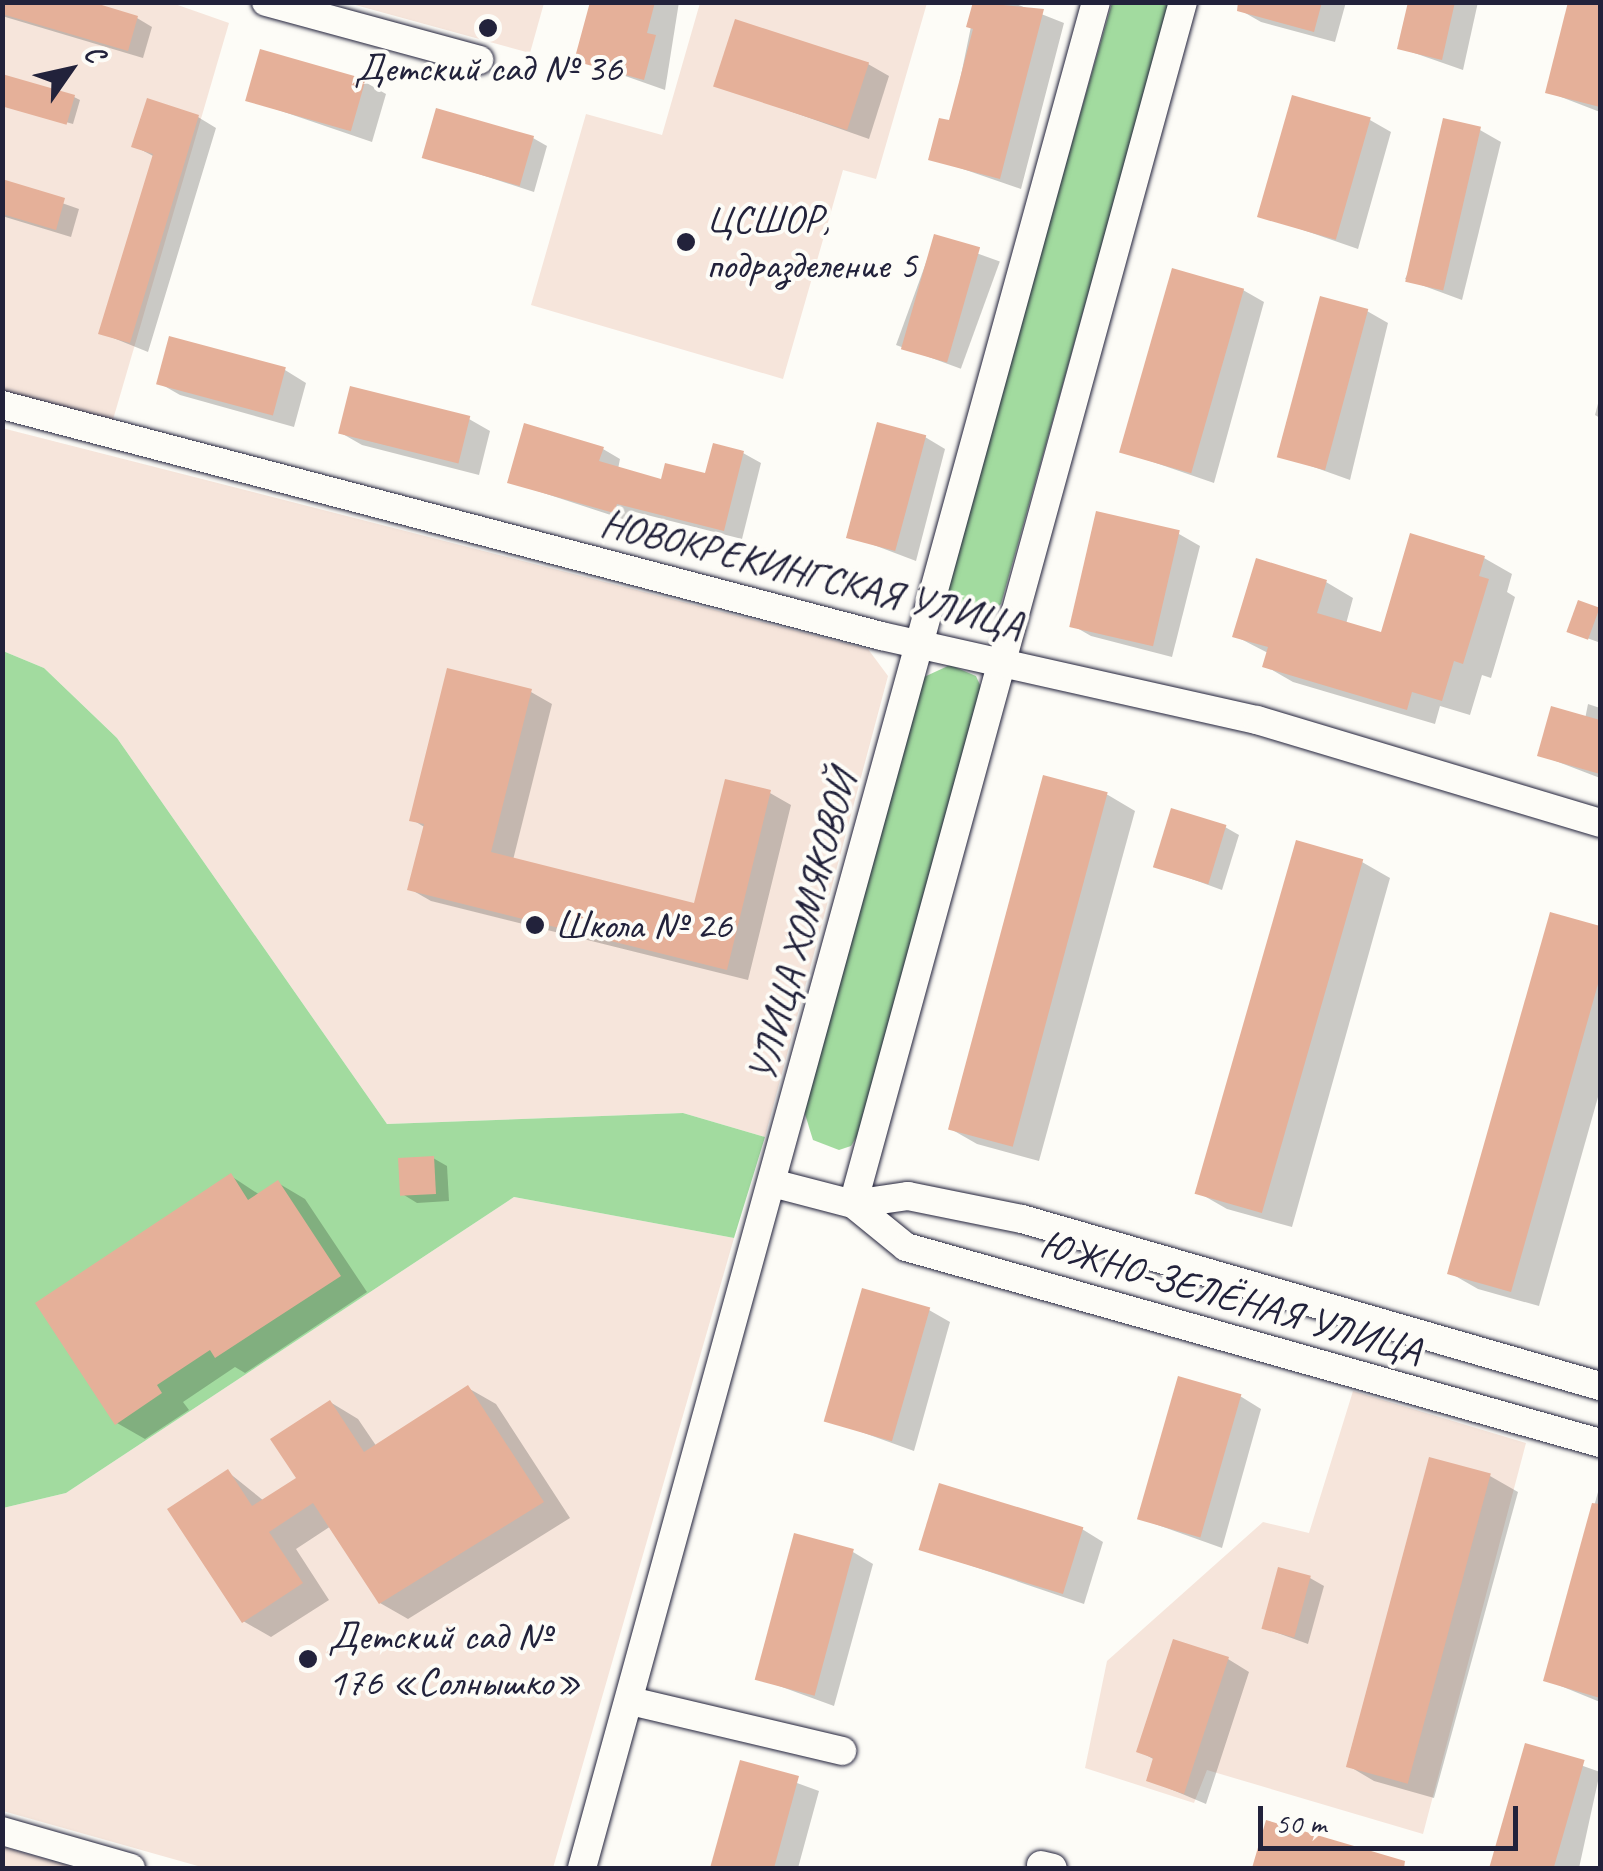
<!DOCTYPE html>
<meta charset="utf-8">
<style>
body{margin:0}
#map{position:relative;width:1603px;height:1871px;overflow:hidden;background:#fdfcf7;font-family:Caveat,sans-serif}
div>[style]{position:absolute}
.built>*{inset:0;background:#f6e5db}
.green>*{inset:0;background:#a2db9f}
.shadow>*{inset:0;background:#0003;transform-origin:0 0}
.building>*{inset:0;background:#e5b099;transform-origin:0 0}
.roads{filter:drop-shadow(0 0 2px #22223b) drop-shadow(0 0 2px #22223b)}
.street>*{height:28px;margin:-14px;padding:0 14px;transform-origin:14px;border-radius:14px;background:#fdfcf7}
.dots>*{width:28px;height:28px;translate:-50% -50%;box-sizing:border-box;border:5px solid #fdfcf7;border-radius:50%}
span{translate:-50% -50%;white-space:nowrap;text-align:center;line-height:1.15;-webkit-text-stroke:8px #fdfcf7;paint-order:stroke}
.poi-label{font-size:40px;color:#22223b}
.left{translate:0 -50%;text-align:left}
.street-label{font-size:40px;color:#22223b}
.frame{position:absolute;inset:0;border:5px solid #22223b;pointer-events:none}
.north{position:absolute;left:20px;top:20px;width:100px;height:100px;-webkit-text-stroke:8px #fdfcf7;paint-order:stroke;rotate:56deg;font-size:28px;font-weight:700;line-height:40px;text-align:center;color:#22223b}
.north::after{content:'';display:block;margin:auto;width:35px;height:45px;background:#22223b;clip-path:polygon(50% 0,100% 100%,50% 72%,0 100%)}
.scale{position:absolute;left:1258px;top:1806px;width:260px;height:45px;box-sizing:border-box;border:5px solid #22223b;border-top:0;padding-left:12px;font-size:30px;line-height:35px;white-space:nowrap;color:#22223b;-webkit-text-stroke:8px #fdfcf7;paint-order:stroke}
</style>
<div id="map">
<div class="built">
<div style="clip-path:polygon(2px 3px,172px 3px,229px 23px,112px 423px,3px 392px)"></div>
<div style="clip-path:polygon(348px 3px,544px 3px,530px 53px)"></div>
<div style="clip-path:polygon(700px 3px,927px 3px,876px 179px,843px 170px,783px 379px,531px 305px,586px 114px,662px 135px)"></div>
<div style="clip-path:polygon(2px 428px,868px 649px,888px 676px,765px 1137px,683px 1113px,387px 1124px,117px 738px,44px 668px,3px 651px)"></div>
<div style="clip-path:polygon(514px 1197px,734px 1238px,553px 1868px,205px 1868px,3px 1811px,3px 1508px,66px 1493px)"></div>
<div style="clip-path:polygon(1353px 1391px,1526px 1443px,1423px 1834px,1207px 1770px,1194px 1803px,1085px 1768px,1107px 1661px,1263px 1522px,1309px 1533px)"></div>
<div style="clip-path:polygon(2px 1847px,3px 1847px,77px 1868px,3px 1868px)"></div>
</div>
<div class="green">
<div style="clip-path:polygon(1112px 3px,1170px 3px,1001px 604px,991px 614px,953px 603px,945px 586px)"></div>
<div style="clip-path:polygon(3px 651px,44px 668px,117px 738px,387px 1124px,683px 1113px,765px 1137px,734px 1238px,514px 1197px,66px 1493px,3px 1508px)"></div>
<div style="clip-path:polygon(950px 665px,976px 676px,984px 694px,859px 1133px,851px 1146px,839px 1150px,813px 1140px,804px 1111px,924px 677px)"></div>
</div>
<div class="shadow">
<div style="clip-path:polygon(2px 2px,137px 18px,152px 27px,143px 58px,2px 16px)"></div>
<div style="clip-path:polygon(592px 2px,679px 2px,665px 90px,577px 59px)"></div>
<div style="clip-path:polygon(976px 2px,1011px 2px,1064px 23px,1021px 189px,931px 158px,951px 124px)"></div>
<div style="clip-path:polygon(1242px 2px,1346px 2px,1335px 42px,1261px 22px,1240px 10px)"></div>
<div style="clip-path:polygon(1411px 2px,1478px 2px,1463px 70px,1400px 48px)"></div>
<div style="clip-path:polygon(1570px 2px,1600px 2px,1600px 112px,1548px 92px)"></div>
<div style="clip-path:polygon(868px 64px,889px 76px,869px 139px,716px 85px)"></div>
<div style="clip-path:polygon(365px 82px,386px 94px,372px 142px,249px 100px)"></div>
<div style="clip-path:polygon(74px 97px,80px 100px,73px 124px,2px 104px)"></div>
<div style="clip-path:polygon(198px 117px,216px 128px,148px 352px,101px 333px,155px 157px,134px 146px)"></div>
<div style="clip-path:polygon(1370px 120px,1391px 132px,1358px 249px,1260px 215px)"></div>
<div style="clip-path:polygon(1480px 130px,1501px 142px,1462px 300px,1405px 279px)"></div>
<div style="clip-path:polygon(533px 138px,547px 146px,534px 192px,424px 156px)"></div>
<div style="clip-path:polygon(2px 182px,79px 209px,71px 237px,2px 216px)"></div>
<div style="left:935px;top:238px;width:69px;height:114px;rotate:20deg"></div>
<div style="clip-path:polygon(1243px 290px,1264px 302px,1214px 483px,1124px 452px)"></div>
<div style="clip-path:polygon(1367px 311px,1388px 323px,1350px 480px,1283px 456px)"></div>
<div style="clip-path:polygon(285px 370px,306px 383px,294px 427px,180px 395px,159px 383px)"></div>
<div style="clip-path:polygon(1600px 396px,1600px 418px,1595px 415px)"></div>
<div style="clip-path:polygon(469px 419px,490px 431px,479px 475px,362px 445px,341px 433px)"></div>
<div style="clip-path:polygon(925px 437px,945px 449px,916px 561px,850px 536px)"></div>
<div style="clip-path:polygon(603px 449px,620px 459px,618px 469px,663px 482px,707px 476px,743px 453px,761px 463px,742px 539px,635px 512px,632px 522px,510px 482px)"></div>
<div style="clip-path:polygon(1179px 534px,1200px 546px,1172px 657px,1091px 636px,1070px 624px)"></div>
<div style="clip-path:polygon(1412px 537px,1484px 558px,1512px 574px,1507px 592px,1515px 597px,1491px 678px,1482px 675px,1470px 715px,1440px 706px,1435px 724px,1293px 682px,1265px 666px,1268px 653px,1235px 636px,1326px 582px,1353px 598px,1346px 624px,1383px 635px)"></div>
<div style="clip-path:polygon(1580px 603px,1600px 611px,1598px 642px,1576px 634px)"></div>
<div style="clip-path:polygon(531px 692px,552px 704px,513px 860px,696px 906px,770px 793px,791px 805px,748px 980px,431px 901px,410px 889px,426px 828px,411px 819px)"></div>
<div style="clip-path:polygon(1588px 704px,1600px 708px,1600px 778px,1540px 755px,1585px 719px)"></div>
<div style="clip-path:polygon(1045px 778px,1108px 795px,1135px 811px,1039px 1161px,977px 1144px,949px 1128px)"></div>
<div style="clip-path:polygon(1225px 827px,1239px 835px,1222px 890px,1156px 866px)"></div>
<div style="clip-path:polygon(1362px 862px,1390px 878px,1292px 1227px,1227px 1209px,1199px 1193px)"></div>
<div style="clip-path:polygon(1551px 915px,1600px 929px,1600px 1090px,1539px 1306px,1478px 1289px,1450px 1273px)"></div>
<div style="clip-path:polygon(433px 1158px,447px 1166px,449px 1201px,417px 1203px,404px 1195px)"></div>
<div style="clip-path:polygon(231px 1176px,260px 1195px,278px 1183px,305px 1199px,367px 1292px,245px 1373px,235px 1367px,183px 1402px,189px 1410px,145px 1439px,117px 1423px)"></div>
<div style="clip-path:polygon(929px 1310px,950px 1322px,914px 1451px,828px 1420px)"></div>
<div style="clip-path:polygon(468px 1388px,496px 1404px,570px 1518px,408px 1619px,380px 1603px,331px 1526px,296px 1549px,329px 1600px,271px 1637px,243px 1621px,228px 1472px,264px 1501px,299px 1478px,330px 1402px,358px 1419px,377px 1447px)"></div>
<div style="clip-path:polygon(1240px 1396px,1261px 1409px,1222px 1548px,1141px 1519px)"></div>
<div style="clip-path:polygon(1431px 1460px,1490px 1476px,1518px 1492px,1434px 1798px,1374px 1781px,1347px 1765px)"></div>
<div style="clip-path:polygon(1598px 1492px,1600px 1493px,1600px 1702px,1546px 1680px)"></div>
<div style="clip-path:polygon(1082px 1529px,1103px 1542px,1084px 1604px,922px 1549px)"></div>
<div style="clip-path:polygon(853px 1552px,873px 1564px,834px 1706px,757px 1678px)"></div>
<div style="clip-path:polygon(1310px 1578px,1324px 1586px,1308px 1644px,1264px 1628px)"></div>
<div style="clip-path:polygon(1228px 1659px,1249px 1672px,1206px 1804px,1149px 1780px,1155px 1760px,1139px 1751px)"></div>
<div style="clip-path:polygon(1527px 1746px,1600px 1772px,1579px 1868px,1493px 1868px)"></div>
<div style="clip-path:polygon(742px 1763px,819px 1791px,798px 1868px,712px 1868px)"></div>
<div style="clip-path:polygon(1268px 1823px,1386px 1858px,1404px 1868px,1255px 1868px)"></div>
</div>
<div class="building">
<div style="clip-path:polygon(2px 2px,92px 2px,138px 16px,128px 51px,2px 14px)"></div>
<div style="clip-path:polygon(590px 2px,655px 2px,647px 33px,656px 35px,644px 80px,574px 61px)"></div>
<div style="clip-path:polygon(973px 2px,1044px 9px,1000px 179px,928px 160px,939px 118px,949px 120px,973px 29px,966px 27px)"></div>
<div style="clip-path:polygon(1238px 2px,1322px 2px,1314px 32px,1237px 11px)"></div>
<div style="clip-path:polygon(1408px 2px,1455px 2px,1442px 60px,1397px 49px)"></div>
<div style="clip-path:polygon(1568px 2px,1600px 2px,1600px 107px,1545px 93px)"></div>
<div style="left:735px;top:19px;width:141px;height:71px;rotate:18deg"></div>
<div style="left:260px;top:49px;width:110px;height:54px;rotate:16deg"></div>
<div style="left:2px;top:74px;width:76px;height:31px;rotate:16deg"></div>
<div style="left:1292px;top:95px;width:82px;height:127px;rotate:16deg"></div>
<div style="clip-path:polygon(147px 98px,199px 115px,130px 343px,98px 334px,153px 154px,131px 147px)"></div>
<div style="left:436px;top:108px;width:102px;height:52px;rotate:16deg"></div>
<div style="left:1443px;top:118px;width:39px;height:168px;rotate:13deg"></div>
<div style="clip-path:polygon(2px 179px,65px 198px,56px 230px,2px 214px)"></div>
<div style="left:934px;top:234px;width:48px;height:120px;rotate:16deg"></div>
<div style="left:1172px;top:268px;width:75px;height:192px;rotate:16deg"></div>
<div style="left:1320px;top:296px;width:50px;height:167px;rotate:15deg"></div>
<div style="left:169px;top:336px;width:121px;height:50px;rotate:15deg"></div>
<div style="left:350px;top:386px;width:124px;height:49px;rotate:14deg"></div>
<div style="left:877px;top:422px;width:51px;height:120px;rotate:15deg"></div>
<div style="clip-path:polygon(524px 423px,604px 447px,599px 461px,661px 479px,665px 463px,705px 473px,713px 443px,744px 451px,724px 531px,617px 504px,614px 513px,507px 483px)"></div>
<div style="left:1096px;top:511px;width:86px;height:119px;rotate:13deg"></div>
<div style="clip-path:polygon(1410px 533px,1485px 556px,1479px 576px,1489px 579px,1463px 664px,1454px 661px,1442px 701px,1412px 692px,1407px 710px,1262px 667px,1268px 647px,1232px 637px,1256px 558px,1327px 580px,1317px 613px,1381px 632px)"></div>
<div style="left:1578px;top:600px;width:23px;height:34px;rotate:20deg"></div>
<div style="clip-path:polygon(447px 668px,532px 689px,491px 852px,694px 903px,725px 779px,771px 790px,727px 970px,407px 890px,424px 824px,409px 821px)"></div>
<div style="clip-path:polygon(1551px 706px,1600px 720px,1600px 774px,1537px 756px)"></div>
<div style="left:1043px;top:775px;width:67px;height:367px;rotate:15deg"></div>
<div style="left:1171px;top:808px;width:58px;height:62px;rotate:17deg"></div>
<div style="left:1296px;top:840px;width:70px;height:368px;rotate:16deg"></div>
<div style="clip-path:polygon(1550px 912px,1600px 926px,1600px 977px,1511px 1292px,1447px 1274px)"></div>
<div style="left:434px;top:1156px;width:38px;height:36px;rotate:87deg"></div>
<div style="clip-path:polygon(231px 1173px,248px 1200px,278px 1180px,341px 1276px,215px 1358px,210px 1350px,157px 1385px,162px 1393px,115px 1425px,35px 1303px)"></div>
<div style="left:862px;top:1288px;width:71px;height:139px;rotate:16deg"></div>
<div style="left:1178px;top:1376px;width:66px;height:149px;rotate:16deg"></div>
<div style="clip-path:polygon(468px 1385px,544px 1502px,379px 1604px,313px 1503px,269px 1532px,303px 1583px,242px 1623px,167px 1509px,228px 1469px,252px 1506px,296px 1478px,270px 1439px,330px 1400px,364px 1452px)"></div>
<div style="left:1429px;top:1457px;width:64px;height:321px;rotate:15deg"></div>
<div style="left:939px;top:1483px;width:151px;height:70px;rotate:17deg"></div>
<div style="clip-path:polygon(1592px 1503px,1600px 1504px,1600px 1698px,1543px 1681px)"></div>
<div style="left:794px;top:1533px;width:62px;height:152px;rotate:15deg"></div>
<div style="left:1278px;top:1567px;width:34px;height:64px;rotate:15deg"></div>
<div style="clip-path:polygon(1173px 1639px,1229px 1657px,1184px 1794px,1146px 1781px,1153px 1758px,1136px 1752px)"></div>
<div style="left:1525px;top:1743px;width:62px;height:130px;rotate:16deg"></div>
<div style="clip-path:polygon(740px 1760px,799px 1776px,774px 1868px,710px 1868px)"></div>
<div style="clip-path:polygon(1266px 1820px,1405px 1861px,1404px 1868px,1252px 1868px)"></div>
</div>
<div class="roads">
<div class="street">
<div style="left:266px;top:2px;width:221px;rotate:15.2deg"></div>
<div style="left:1183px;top:2px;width:1246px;rotate:105.35deg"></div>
<div style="left:853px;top:1204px;width:56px;rotate:-8.3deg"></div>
<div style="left:908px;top:1196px;width:116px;rotate:11.4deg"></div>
<div style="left:1022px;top:1219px;width:602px;rotate:16.12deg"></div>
<div style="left:2px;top:405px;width:909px;rotate:14.72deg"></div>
<div style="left:881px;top:636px;width:385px;rotate:12.6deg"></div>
<div style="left:1257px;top:720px;width:358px;rotate:16.7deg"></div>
<div style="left:776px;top:1184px;width:80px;rotate:14.6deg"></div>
<div style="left:853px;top:1204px;width:68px;rotate:39.1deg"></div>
<div style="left:906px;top:1247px;width:721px;rotate:15.77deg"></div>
<div style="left:631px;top:1701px;width:217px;rotate:13.3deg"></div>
<div style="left:2px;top:1831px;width:134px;rotate:16deg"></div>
<div style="left:1041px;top:1865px;width:12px;rotate:14deg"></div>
<div style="left:582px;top:1868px;width:1935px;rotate:-74.6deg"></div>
</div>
</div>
<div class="dots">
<div style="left:488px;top:28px;background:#22223b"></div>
<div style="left:686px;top:242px;background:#22223b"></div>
<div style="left:535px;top:925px;background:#22223b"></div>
<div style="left:308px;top:1659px;background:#22223b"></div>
</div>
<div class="poi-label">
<span style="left:488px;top:68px">Детский сад № 36</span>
<span class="left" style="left:706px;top:242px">ЦСШОР,<br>подразделение 5</span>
<span class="left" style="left:555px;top:925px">Школа № 26</span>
<span class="left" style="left:328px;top:1659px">Детский сад №<br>176 «Солнышко»</span>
</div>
<div class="street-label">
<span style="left:812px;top:574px;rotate:14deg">НОВОКРЕКИНГСКАЯ УЛИЦА</span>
<span style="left:802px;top:926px;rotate:-75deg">УЛИЦА ХОМЯКОВОЙ</span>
<span style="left:1231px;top:1297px;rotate:16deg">ЮЖНО-ЗЕЛЁНАЯ УЛИЦА</span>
</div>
<div class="frame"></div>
<div class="north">С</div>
<div class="scale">50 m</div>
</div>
